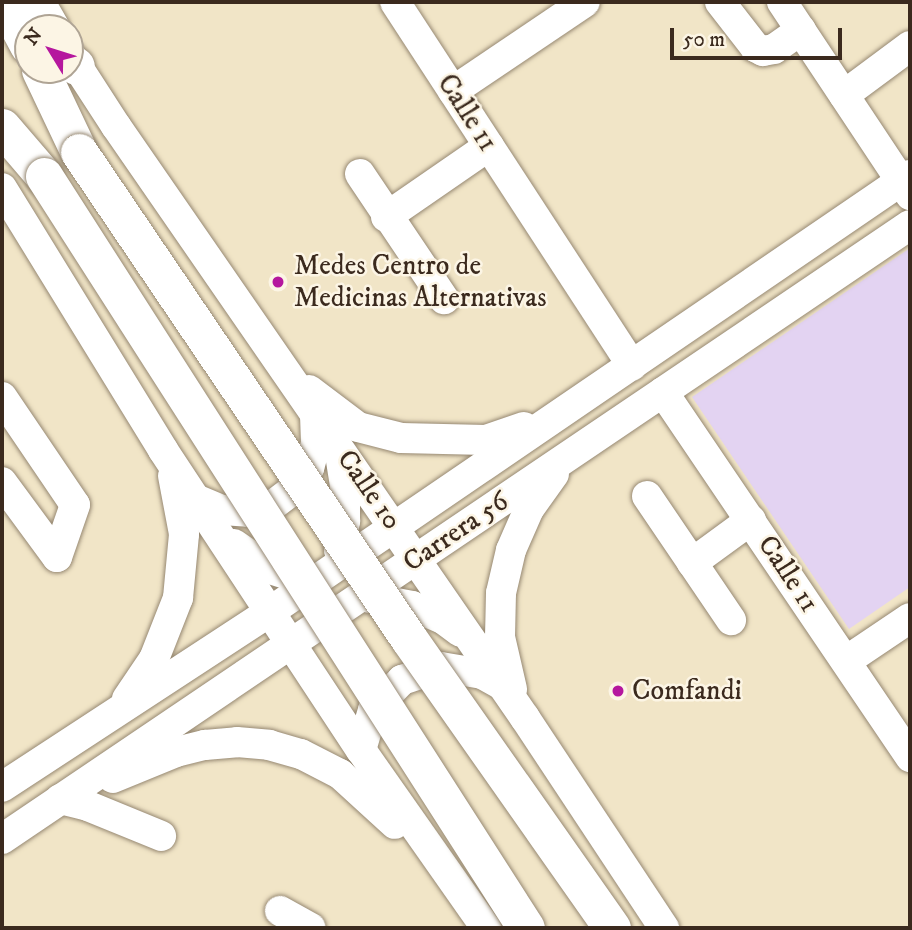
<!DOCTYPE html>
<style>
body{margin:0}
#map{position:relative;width:912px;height:930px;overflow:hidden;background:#f1e5c7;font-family:"IM FELL DW Pica",serif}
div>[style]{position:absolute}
.built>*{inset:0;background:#e3d3f2}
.roads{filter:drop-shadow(0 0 2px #968872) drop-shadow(0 0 2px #968872)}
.minor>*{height:30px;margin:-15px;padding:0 15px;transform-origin:15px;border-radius:15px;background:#fff}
.major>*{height:37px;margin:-18.5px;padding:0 18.5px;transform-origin:18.5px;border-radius:18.5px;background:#fff}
.bridges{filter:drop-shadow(0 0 2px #968872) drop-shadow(0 0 2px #968872)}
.major-bridge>*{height:37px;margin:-18.5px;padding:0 18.5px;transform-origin:18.5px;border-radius:18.5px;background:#fff}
.dots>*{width:19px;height:19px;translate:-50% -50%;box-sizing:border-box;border:4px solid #fcf5e5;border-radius:50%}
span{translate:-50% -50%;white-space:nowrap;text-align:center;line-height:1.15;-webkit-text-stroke:5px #fcf5e5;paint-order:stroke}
.street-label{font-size:28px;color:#3b2a1e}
.poi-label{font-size:28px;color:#3b2a1e}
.left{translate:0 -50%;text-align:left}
.frame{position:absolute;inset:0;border:4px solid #3b2a1e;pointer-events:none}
.north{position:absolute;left:14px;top:14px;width:70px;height:70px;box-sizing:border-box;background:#fcf5e5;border:2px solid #afa495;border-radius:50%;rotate:308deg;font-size:19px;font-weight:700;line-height:28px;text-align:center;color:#3b2a1e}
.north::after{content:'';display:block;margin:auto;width:24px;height:32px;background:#b5179e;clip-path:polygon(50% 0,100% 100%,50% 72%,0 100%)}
.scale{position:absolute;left:670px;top:28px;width:172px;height:32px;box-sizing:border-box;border:4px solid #3b2a1e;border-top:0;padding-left:9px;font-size:21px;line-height:24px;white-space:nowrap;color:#3b2a1e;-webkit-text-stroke:5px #fcf5e5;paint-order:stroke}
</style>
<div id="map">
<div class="built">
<div style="clip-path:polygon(910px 248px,910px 587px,849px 629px,692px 397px)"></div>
</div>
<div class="roads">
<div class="minor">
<div style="left:40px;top:2px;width:30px;rotate:60deg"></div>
<div style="left:395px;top:2px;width:434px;rotate:56.9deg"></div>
<div style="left:720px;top:2px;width:57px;rotate:52.1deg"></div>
<div style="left:755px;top:47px;width:9px;rotate:27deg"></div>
<div style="left:763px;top:51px;width:11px;rotate:-10deg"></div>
<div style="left:774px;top:49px;width:33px;rotate:-35deg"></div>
<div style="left:782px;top:2px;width:232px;rotate:56.4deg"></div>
<div style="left:70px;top:55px;width:85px;rotate:57.1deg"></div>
<div style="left:116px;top:126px;width:720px;rotate:55.36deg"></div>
<div style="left:525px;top:718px;width:252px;rotate:56.5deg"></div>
<div style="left:453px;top:91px;width:159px;rotate:-34deg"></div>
<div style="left:844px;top:95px;width:82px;rotate:-36.6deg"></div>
<div style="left:360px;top:174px;width:151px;rotate:56.1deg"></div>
<div style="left:2px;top:188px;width:308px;rotate:58.4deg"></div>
<div style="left:163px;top:450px;width:359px;rotate:56.6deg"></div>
<div style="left:361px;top:750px;width:218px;rotate:54.9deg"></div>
<div style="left:386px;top:217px;width:125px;rotate:-34.6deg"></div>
<div style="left:309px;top:390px;width:61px;rotate:37.1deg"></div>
<div style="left:358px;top:427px;width:44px;rotate:14.3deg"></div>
<div style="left:401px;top:438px;width:85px;rotate:1.3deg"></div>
<div style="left:486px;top:440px;width:40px;rotate:-18.9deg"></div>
<div style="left:663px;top:392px;width:441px;rotate:55.9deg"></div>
<div style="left:2px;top:397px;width:130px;rotate:55.9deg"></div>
<div style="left:75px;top:505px;width:55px;rotate:109.1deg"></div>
<div style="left:57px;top:557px;width:93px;rotate:-126.3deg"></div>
<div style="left:647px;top:496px;width:150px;rotate:55.9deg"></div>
<div style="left:198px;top:500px;width:26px;rotate:23deg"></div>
<div style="left:222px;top:510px;width:26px;rotate:4deg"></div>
<div style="left:248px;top:512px;width:26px;rotate:-16deg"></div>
<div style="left:273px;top:505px;width:26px;rotate:-37deg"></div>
<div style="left:294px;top:489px;width:26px;rotate:-54deg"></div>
<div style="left:309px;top:468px;width:26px;rotate:-74deg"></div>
<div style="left:316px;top:443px;width:29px;rotate:-92deg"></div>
<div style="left:234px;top:544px;width:44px;rotate:34.8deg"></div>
<div style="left:270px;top:569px;width:46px;rotate:17.7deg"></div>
<div style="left:339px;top:550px;width:30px;rotate:-78deg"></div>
<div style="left:345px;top:521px;width:35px;rotate:-90deg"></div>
<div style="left:345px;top:486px;width:32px;rotate:-99deg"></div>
<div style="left:692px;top:563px;width:73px;rotate:-36.1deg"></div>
<div style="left:370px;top:598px;width:43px;rotate:10.8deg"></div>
<div style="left:412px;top:606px;width:34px;rotate:23deg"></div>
<div style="left:443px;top:619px;width:21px;rotate:37deg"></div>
<div style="left:846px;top:661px;width:77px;rotate:-33.9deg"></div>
<div style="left:512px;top:689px;width:53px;rotate:-103deg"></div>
<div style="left:500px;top:637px;width:44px;rotate:-88.7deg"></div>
<div style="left:501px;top:593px;width:44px;rotate:-76.9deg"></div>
<div style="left:511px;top:550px;width:45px;rotate:-66.3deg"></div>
<div style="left:529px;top:509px;width:43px;rotate:-54.5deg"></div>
<div style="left:127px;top:699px;width:48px;rotate:-56deg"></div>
<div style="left:154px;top:659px;width:66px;rotate:-68.5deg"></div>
<div style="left:178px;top:598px;width:64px;rotate:-84.6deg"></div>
<div style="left:184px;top:534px;width:59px;rotate:-100.7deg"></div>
<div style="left:361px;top:750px;width:42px;rotate:-73.3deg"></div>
<div style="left:373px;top:710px;width:42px;rotate:-46deg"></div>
<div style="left:402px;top:680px;width:41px;rotate:-18.4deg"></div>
<div style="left:441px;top:667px;width:42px;rotate:9.7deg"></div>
<div style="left:482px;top:674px;width:21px;rotate:29deg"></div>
<div style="left:113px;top:778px;width:68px;rotate:-22.4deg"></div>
<div style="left:176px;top:752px;width:30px;rotate:-14deg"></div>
<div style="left:205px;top:745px;width:32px;rotate:-5deg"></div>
<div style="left:237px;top:742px;width:32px;rotate:5deg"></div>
<div style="left:269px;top:745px;width:33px;rotate:16deg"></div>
<div style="left:301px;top:754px;width:44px;rotate:27.1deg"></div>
<div style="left:340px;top:774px;width:74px;rotate:42.3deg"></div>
<div style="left:2px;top:787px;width:321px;rotate:-33.2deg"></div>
<div style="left:271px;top:611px;width:774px;rotate:-34.31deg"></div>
<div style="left:60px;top:799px;width:29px;rotate:14deg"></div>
<div style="left:88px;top:806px;width:79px;rotate:22.3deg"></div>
<div style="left:2px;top:839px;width:1096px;rotate:-34.07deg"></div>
<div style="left:280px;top:911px;width:35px;rotate:29deg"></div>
</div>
<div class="major">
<div style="left:5px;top:2px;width:49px;rotate:61.9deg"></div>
<div style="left:70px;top:62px;width:7px;rotate:34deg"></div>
<div style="left:40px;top:70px;width:91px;rotate:64.6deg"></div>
<div style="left:2px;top:127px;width:65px;rotate:49.4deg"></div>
</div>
</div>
<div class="bridges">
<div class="major-bridge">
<div style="left:79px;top:152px;width:588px;rotate:55.88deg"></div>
<div style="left:409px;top:639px;width:353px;rotate:54.9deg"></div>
<div style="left:44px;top:176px;width:893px;rotate:57.34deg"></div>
</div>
</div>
<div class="dots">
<div style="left:278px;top:282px;background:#b5179e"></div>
<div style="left:618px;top:691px;background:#b5179e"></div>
</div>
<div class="street-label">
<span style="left:467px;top:113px;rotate:57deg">Calle 11</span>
<span style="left:369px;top:490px;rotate:55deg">Calle 10</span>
<span style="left:456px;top:532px;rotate:-34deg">Carrera 56</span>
<span style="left:788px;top:574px;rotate:56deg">Calle 11</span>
</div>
<div class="poi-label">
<span class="left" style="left:294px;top:282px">Medes Centro de<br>Medicinas Alternativas</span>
<span class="left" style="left:632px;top:691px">Comfandi</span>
</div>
<div class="frame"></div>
<div class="north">N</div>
<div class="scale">50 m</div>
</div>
